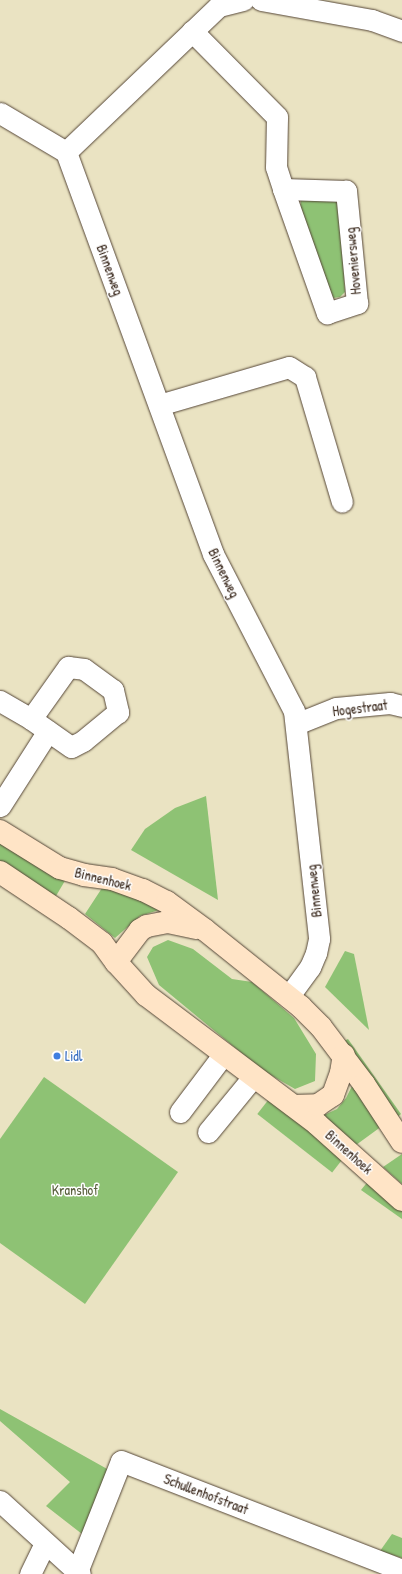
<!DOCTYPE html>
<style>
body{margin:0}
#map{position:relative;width:402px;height:1574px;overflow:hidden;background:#eae3c2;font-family:"Patrick Hand",sans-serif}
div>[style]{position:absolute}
.green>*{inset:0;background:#8ec274;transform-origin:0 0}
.roads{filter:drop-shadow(0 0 1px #554637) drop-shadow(0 0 1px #554637)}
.minor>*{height:21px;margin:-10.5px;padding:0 10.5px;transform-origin:10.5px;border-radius:10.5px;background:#fff}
.secondary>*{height:22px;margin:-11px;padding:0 11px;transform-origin:11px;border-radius:11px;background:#ffe4c6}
.dots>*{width:11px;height:11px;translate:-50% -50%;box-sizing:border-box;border:2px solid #fff;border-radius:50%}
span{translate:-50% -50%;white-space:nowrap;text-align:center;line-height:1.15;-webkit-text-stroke:3px #fff;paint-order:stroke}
.street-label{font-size:14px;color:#3b2a1e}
.shop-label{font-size:14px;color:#366cbe}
.left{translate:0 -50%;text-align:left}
.park-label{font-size:14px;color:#585f3c}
</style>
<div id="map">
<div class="green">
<div style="clip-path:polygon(331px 198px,340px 205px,345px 292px,340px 297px,333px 298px,300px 209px,301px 200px)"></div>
<div style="clip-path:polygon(206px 796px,218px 900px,131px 850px,145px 829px,175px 808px)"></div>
<div style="clip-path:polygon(0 840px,66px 879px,56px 896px,0 861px)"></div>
<div style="clip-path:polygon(102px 888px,129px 891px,159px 910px,140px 916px,115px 938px,85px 914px)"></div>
<div style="clip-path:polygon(168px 940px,193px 949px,232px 979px,252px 982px,294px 1018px,316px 1054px,315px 1081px,295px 1089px,262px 1070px,159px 985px,147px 957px,153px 947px)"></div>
<div style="clip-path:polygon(345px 951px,354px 954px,369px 1030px,325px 987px)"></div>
<div style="clip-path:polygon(348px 1039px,401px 1114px,395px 1119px,344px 1041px)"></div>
<div style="clip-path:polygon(44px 1077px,178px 1172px,85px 1304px,0 1243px,0 1139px)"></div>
<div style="clip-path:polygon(352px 1086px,382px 1126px,356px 1145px,322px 1116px,337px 1109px,346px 1098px)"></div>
<div style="left:269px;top:1099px;width:95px;height:19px;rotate:38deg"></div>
<div style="clip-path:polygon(402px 1154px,402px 1184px,383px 1167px)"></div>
<div style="clip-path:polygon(370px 1179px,402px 1208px,402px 1219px,361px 1190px)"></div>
<div style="clip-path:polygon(0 1409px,109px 1470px,82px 1534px,46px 1506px,70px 1482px,0 1421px)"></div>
<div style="clip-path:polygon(392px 1534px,402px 1538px,402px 1558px,380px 1551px)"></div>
</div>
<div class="roads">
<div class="minor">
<div style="left:261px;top:0;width:113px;rotate:10.2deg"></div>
<div style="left:372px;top:20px;width:32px;rotate:20deg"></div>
<div style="left:192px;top:31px;width:121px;rotate:45.3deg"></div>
<div style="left:277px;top:117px;width:50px;rotate:91.1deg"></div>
<div style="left:276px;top:167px;width:23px;rotate:72deg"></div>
<div style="left:283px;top:189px;width:132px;rotate:70.5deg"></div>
<div style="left:327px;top:313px;width:32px;rotate:-18deg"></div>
<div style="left:357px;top:303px;width:113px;rotate:-95.6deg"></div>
<div style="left:346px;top:191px;width:63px;rotate:-178.2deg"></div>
<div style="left:0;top:113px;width:77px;rotate:30.6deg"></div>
<div style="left:66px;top:152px;width:428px;rotate:69.9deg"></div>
<div style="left:213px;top:554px;width:177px;rotate:62.7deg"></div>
<div style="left:294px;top:711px;width:229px;rotate:83.7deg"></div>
<div style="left:319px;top:939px;width:14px;rotate:102deg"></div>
<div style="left:316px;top:953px;width:15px;rotate:113deg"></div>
<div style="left:310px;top:967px;width:37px;rotate:126deg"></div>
<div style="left:66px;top:152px;width:211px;rotate:-43.7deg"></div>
<div style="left:219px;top:6px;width:25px;rotate:-14deg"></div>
<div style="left:159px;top:405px;width:135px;rotate:-16.3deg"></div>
<div style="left:289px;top:367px;width:19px;rotate:32deg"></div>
<div style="left:305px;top:377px;width:130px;rotate:73.5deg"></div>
<div style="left:68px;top:667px;width:16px;rotate:7deg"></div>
<div style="left:84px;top:669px;width:36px;rotate:36deg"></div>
<div style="left:113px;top:690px;width:23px;rotate:77deg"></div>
<div style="left:118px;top:712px;width:45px;rotate:140.4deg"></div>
<div style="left:83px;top:741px;width:13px;rotate:153deg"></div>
<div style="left:71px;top:747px;width:49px;rotate:-145deg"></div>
<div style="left:31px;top:719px;width:64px;rotate:-54.6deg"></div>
<div style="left:0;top:701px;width:36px;rotate:30deg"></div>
<div style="left:296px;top:724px;width:43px;rotate:-21.8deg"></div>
<div style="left:336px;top:708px;width:54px;rotate:-5.3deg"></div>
<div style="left:390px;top:703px;width:12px;rotate:14deg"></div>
<div style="left:0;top:806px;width:89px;rotate:-57.4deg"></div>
<div style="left:180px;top:1112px;width:71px;rotate:-53deg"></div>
<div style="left:208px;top:1132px;width:71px;rotate:-50.7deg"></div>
<div style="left:0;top:1501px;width:108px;rotate:42.4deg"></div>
<div style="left:77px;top:1572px;width:119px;rotate:-68.4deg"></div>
<div style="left:121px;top:1461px;width:301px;rotate:21.2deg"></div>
<div style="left:30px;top:1574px;width:34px;rotate:-64deg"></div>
</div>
<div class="secondary">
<div style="left:0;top:831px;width:70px;rotate:31.7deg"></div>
<div style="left:60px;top:868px;width:25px;rotate:16deg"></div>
<div style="left:84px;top:875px;width:28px;rotate:8deg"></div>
<div style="left:112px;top:879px;width:33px;rotate:20deg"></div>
<div style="left:143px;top:890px;width:27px;rotate:27deg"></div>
<div style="left:167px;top:902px;width:47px;rotate:36.4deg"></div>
<div style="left:205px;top:930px;width:123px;rotate:38.7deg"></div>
<div style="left:301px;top:1007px;width:28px;rotate:45deg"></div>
<div style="left:321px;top:1027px;width:71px;rotate:53deg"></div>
<div style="left:364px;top:1084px;width:69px;rotate:56.8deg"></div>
<div style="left:0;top:872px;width:83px;rotate:33.7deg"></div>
<div style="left:69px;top:918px;width:41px;rotate:37.1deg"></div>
<div style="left:102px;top:943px;width:24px;rotate:54deg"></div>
<div style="left:116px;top:962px;width:45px;rotate:47.7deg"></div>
<div style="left:146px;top:995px;width:214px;rotate:37deg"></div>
<div style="left:317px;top:1124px;width:114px;rotate:41.8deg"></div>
<div style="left:116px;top:962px;width:40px;rotate:-53deg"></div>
<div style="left:140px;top:930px;width:8px;rotate:-30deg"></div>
<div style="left:147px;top:926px;width:21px;rotate:-11deg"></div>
<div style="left:168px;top:922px;width:29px;rotate:12deg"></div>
<div style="left:294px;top:1106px;width:24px;rotate:-2deg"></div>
<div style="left:318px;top:1105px;width:18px;rotate:-34deg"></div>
<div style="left:333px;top:1095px;width:23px;rotate:-70deg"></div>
<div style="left:341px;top:1073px;width:18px;rotate:-81deg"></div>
</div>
</div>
<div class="dots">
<div style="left:57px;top:1056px;background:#3f7fe0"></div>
</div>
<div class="street-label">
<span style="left:353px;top:261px;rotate:-95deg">Hoveniersweg</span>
<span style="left:110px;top:270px;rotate:70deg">Binnenweg</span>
<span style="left:224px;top:573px;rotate:64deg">Binnenweg</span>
<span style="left:360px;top:708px;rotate:-7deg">Hogestraat</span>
<span style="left:103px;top:879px;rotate:14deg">Binnenhoek</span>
<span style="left:314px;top:891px;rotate:-96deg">Binnenweg</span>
<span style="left:349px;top:1152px;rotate:42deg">Binnenhoek</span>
<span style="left:206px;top:1494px;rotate:21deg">Schullenhofstraat</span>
</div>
<div class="shop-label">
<span class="left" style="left:65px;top:1056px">Lidl</span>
</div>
<div class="park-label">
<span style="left:75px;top:1190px">Kranshof</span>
</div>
</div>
